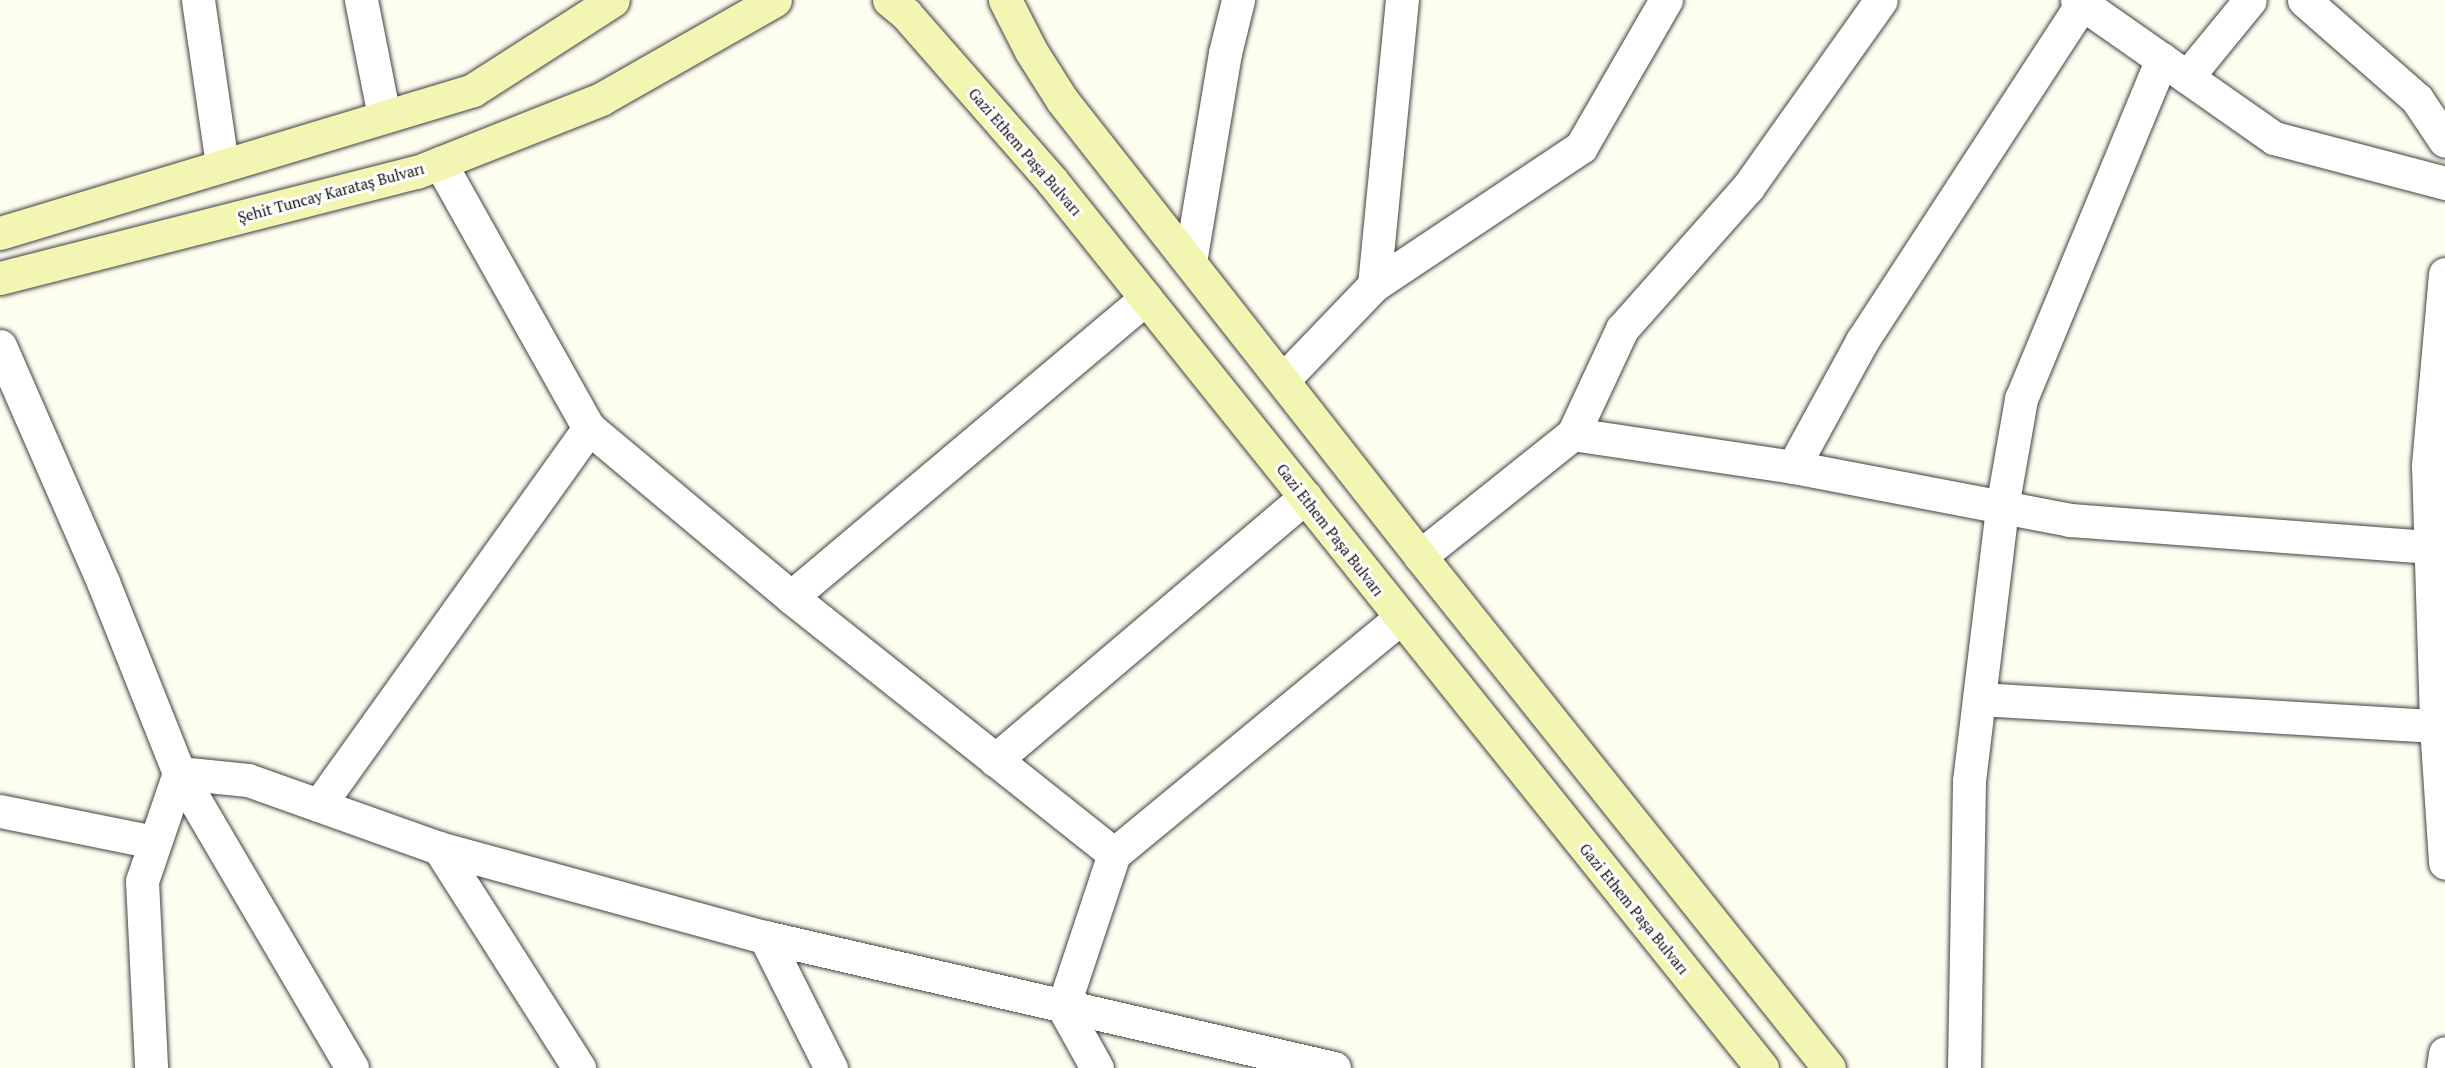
<!DOCTYPE html>
<meta charset="utf-8">
<style>
body{margin:0}
#map{position:relative;width:2445px;height:1068px;overflow:hidden;background:#fdfdf0;font-family:"PT Serif",serif}
div>[style]{position:absolute}
.roads{filter:drop-shadow(0 0 2px #414141) drop-shadow(0 0 2px #414141)}
.minor>*{height:33px;margin:-16.5px;padding:0 16.5px;transform-origin:16.5px;border-radius:16.5px;background:#fff}
.tertiary>*{height:33px;margin:-16.5px;padding:0 16.5px;transform-origin:16.5px;border-radius:16.5px;background:#fff}
.secondary>*{height:33px;margin:-16.5px;padding:0 16.5px;transform-origin:16.5px;border-radius:16.5px;background:#f3f6b2}
span{translate:-50% -50%;white-space:nowrap;text-align:center;line-height:1.15;-webkit-text-stroke:6px #fff;paint-order:stroke}
.street-label{font-size:15px;color:#0e0e0e}
</style>
<div id="map">
<div class="roads">
<div class="minor">
<div style="left:198px;top:0;width:167px;rotate:81.7deg"></div>
<div style="left:361px;top:0;width:118px;rotate:78.8deg"></div>
<div style="left:2077px;top:0;width:241px;rotate:35deg"></div>
<div style="left:2274px;top:138px;width:177px;rotate:14.7deg"></div>
<div style="left:2304px;top:0;width:150px;rotate:41.2deg"></div>
<div style="left:2417px;top:99px;width:50px;rotate:56.3deg"></div>
<div style="left:2187px;top:77px;width:99px;rotate:-50.7deg"></div>
<div style="left:440px;top:163px;width:304px;rotate:60.7deg"></div>
<div style="left:589px;top:428px;width:263px;rotate:39.9deg"></div>
<div style="left:791px;top:597px;width:413px;rotate:38.5deg"></div>
<div style="left:1190px;top:262px;width:212px;rotate:-80.5deg"></div>
<div style="left:1225px;top:53px;width:55px;rotate:-76.2deg"></div>
<div style="left:2445px;top:274px;width:193px;rotate:95.1deg"></div>
<div style="left:2428px;top:466px;width:260px;rotate:88.2deg"></div>
<div style="left:2436px;top:726px;width:137px;rotate:86.2deg"></div>
<div style="left:1374px;top:285px;width:286px;rotate:-84.4deg"></div>
<div style="left:1283px;top:380px;width:132px;rotate:-46.2deg"></div>
<div style="left:1374px;top:285px;width:249px;rotate:-33.7deg"></div>
<div style="left:1581px;top:147px;width:170px;rotate:-60deg"></div>
<div style="left:1573px;top:434px;width:222px;rotate:8.5deg"></div>
<div style="left:1793px;top:467px;width:282px;rotate:10.8deg"></div>
<div style="left:2070px;top:520px;width:362px;rotate:4.3deg"></div>
<div style="left:1793px;top:467px;width:144px;rotate:-61.3deg"></div>
<div style="left:1862px;top:341px;width:402px;rotate:-56.9deg"></div>
<div style="left:1420px;top:556px;width:196px;rotate:-38.6deg"></div>
<div style="left:1573px;top:434px;width:116px;rotate:-65deg"></div>
<div style="left:1622px;top:329px;width:190px;rotate:-48.4deg"></div>
<div style="left:1748px;top:187px;width:229px;rotate:-54.6deg"></div>
<div style="left:791px;top:597px;width:464px;rotate:-40.1deg"></div>
<div style="left:1979px;top:699px;width:458px;rotate:3.4deg"></div>
<div style="left:995px;top:760px;width:407px;rotate:-40.3deg"></div>
<div style="left:179px;top:773px;width:342px;rotate:59.6deg"></div>
<div style="left:319px;top:805px;width:464px;rotate:-54.4deg"></div>
<div style="left:0;top:811px;width:157px;rotate:11.4deg"></div>
<div style="left:439px;top:848px;width:261px;rotate:57.5deg"></div>
<div style="left:765px;top:937px;width:147px;rotate:63.3deg"></div>
<div style="left:1097px;top:1068px;width:70px;rotate:-119.1deg"></div>
<div style="left:1063px;top:1007px;width:161px;rotate:-71.6deg"></div>
<div style="left:1114px;top:854px;width:371px;rotate:-39.5deg"></div>
<div style="left:1964px;top:1068px;width:287px;rotate:-89deg"></div>
<div style="left:1969px;top:781px;width:276px;rotate:-83.1deg"></div>
<div style="left:2002px;top:507px;width:110px;rotate:-80deg"></div>
<div style="left:2021px;top:399px;width:368px;rotate:-67.5deg"></div>
<div style="left:2443px;top:1068px;width:15px;rotate:-82deg"></div>
</div>
<div class="tertiary">
<div style="left:0;top:346px;width:257px;rotate:66.4deg"></div>
<div style="left:103px;top:582px;width:206px;rotate:68.3deg"></div>
<div style="left:179px;top:773px;width:114px;rotate:108.9deg"></div>
<div style="left:142px;top:881px;width:187px;rotate:87.2deg"></div>
<div style="left:179px;top:773px;width:69px;rotate:5.8deg"></div>
<div style="left:248px;top:780px;width:203px;rotate:19.6deg"></div>
<div style="left:439px;top:848px;width:338px;rotate:15.3deg"></div>
<div style="left:765px;top:937px;width:584px;rotate:12.97deg"></div>
</div>
<div class="secondary">
<div style="left:889px;top:0;width:22px;rotate:39deg"></div>
<div style="left:906px;top:14px;width:222px;rotate:48.8deg"></div>
<div style="left:1052px;top:181px;width:1136px;rotate:51.32deg"></div>
<div style="left:1005px;top:0;width:57px;rotate:63deg"></div>
<div style="left:1031px;top:51px;width:58px;rotate:57.7deg"></div>
<div style="left:1062px;top:100px;width:580px;rotate:51.86deg"></div>
<div style="left:1420px;top:556px;width:655px;rotate:51.38deg"></div>
<div style="left:0;top:233px;width:494px;rotate:-16.8deg"></div>
<div style="left:473px;top:90px;width:166px;rotate:-32.7deg"></div>
<div style="left:0;top:278px;width:430px;rotate:-14.3deg"></div>
<div style="left:417px;top:172px;width:198px;rotate:-21.6deg"></div>
<div style="left:601px;top:99px;width:200px;rotate:-29.6deg"></div>
</div>
</div>
<div class="street-label">
<span style="left:1025px;top:152px;rotate:49deg">Gazi Ethem Paşa Bulvarı</span>
<span style="left:331px;top:193px;rotate:-15deg">Şehit Tuncay Karataş Bulvarı</span>
<span style="left:1330px;top:530px;rotate:52deg">Gazi Ethem Paşa Bulvarı</span>
<span style="left:1634px;top:909px;rotate:51deg">Gazi Ethem Paşa Bulvarı</span>
</div>
</div>
